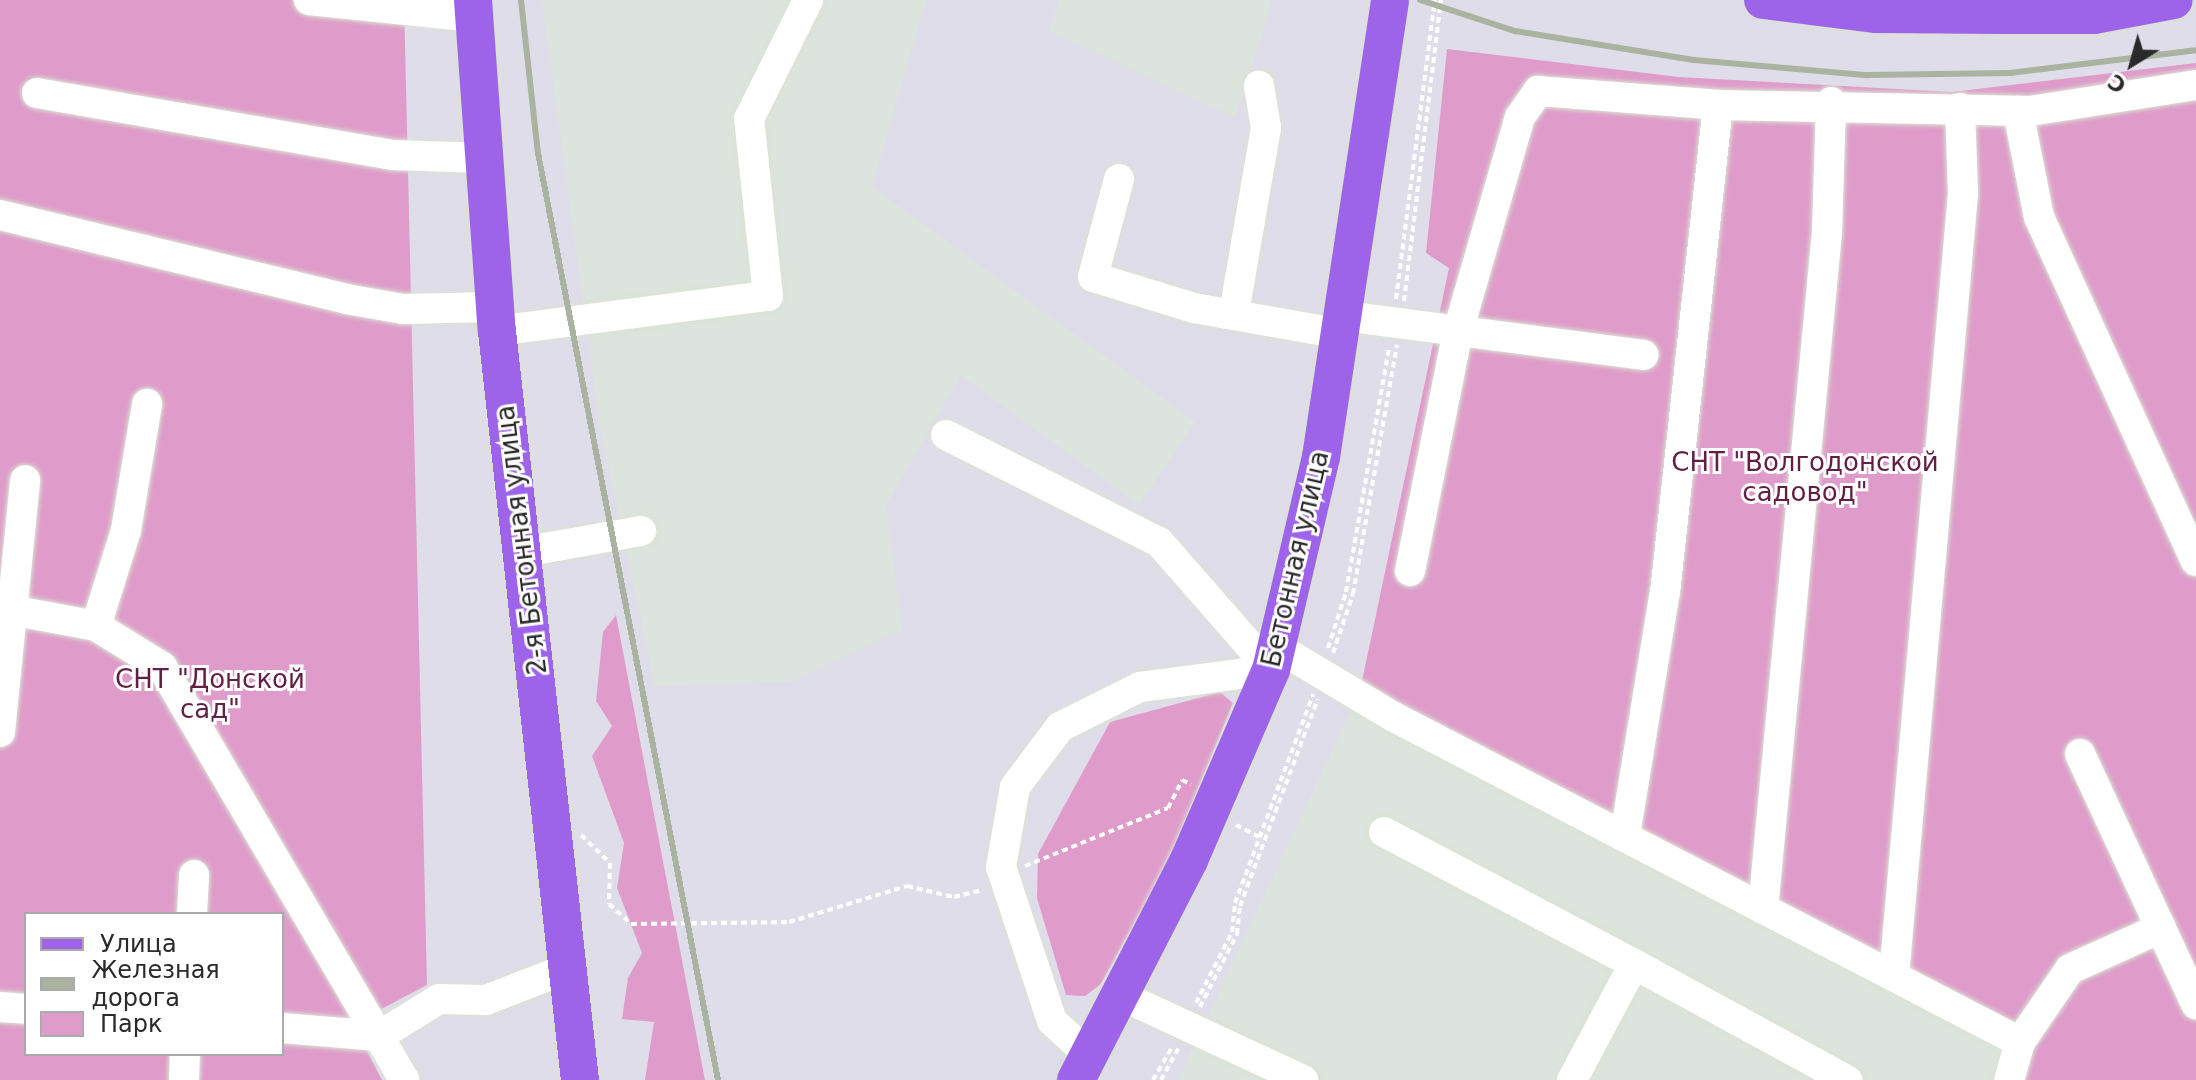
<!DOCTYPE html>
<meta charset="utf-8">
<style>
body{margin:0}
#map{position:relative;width:2196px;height:1080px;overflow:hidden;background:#e0ddeb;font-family:"DejaVu Sans",sans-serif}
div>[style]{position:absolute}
.industrial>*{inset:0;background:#dde4dd}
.green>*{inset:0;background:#df9cca}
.path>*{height:4px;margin-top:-2px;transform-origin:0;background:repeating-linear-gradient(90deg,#fff 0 6px,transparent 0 10px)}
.roads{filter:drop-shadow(0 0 2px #dae2d2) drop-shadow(0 0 2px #dae2d2)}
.minor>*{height:30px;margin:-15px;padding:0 15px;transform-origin:15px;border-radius:15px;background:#fff}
.major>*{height:38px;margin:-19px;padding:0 19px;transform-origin:19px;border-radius:19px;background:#9d64e9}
.rail>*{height:6px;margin:-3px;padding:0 3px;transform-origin:3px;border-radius:3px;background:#a9b3a0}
span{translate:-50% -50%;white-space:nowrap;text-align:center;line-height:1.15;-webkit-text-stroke:6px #fff;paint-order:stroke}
.park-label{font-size:26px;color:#631e44}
.street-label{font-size:26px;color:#2a2a2a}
.legend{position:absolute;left:24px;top:912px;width:260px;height:144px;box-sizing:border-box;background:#fff;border:2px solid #aaa;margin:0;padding:10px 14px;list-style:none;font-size:24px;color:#2a2a2a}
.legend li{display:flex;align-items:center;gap:16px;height:40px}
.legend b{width:40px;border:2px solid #aaa}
.north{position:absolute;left:2092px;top:24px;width:80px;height:80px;-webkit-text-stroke:6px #fff;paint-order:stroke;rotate:217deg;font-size:22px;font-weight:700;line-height:32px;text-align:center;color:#2a2a2a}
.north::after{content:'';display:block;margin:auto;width:28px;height:36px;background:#2a2a2a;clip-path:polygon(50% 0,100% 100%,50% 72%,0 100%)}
</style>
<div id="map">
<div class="industrial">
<div style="clip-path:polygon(542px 0,926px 0,872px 187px,1195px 422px,1139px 505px,961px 375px,886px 505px,902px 630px,790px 682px,655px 686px,600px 426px)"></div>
<div style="clip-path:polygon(1059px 0,1272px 0,1235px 118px,1049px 31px)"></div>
<div style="clip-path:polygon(1353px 706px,2014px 1047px,1997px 1080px,1178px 1080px)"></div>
</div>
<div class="green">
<div style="clip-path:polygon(evenodd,0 0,404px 0,427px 985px,353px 1024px,382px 1080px,0 1080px,0 0,26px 914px,282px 914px,282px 1054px,26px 1054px,26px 914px)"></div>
<div style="clip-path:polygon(1447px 49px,1679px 77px,1952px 92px,2196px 63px,2196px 1080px,2013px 1080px,2028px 1058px,1361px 686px,1449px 268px,1426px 253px)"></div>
<div style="clip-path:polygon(616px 615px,653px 809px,705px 1080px,645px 1080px,654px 1022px,622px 1019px,628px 978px,642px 953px,617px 888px,624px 843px,592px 756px,612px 726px,596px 701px,603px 632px)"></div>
<div style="clip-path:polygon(1220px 692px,1233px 703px,1168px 861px,1101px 984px,1085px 996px,1066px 995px,1037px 898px,1038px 854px,1110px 722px)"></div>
</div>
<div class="path">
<div style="left:1396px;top:299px;width:302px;rotate:-82.6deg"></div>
<div style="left:1404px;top:301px;width:303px;rotate:-83deg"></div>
<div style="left:1328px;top:648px;width:59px;rotate:-72.2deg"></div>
<div style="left:1346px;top:592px;width:249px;rotate:-80deg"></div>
<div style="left:1333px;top:653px;width:62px;rotate:-71.3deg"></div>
<div style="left:1353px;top:594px;width:253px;rotate:-80deg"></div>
<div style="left:1236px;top:825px;width:29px;rotate:27deg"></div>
<div style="left:581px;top:835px;width:40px;rotate:44deg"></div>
<div style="left:610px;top:863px;width:41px;rotate:91.4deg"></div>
<div style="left:609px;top:904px;width:30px;rotate:42deg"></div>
<div style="left:631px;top:924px;width:158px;rotate:-0.7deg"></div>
<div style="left:789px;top:922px;width:123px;rotate:-17deg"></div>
<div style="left:907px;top:886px;width:48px;rotate:13.2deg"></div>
<div style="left:954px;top:897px;width:30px;rotate:-14deg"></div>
<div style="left:1025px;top:866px;width:154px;rotate:-22.1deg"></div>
<div style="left:1168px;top:808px;width:31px;rotate:-63deg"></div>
<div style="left:1182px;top:780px;width:10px;rotate:24deg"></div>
<div style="left:1196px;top:1003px;width:80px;rotate:-63.1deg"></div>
<div style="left:1232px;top:932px;width:29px;rotate:-84deg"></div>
<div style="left:1235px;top:903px;width:223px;rotate:-69.5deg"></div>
<div style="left:1200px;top:1007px;width:82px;rotate:-63.1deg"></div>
<div style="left:1237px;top:934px;width:28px;rotate:-84deg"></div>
<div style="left:1240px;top:906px;width:221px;rotate:-69.4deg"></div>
<div style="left:1153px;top:1080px;width:39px;rotate:-60deg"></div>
<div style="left:1161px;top:1080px;width:38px;rotate:-61deg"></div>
</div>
<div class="roads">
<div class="minor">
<div style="left:309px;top:0;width:166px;rotate:5.9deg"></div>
<div style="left:37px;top:93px;width:361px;rotate:9.9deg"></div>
<div style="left:393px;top:155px;width:91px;rotate:1.9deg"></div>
<div style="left:1718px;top:105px;width:312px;rotate:1.1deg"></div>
<div style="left:2030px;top:111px;width:168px;rotate:-8.9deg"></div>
<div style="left:2018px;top:111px;width:108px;rotate:78.8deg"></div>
<div style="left:2039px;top:217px;width:378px;rotate:65.5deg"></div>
<div style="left:1119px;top:179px;width:101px;rotate:104.9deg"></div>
<div style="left:1093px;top:277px;width:106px;rotate:17.1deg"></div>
<div style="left:1194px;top:308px;width:149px;rotate:10deg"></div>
<div style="left:0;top:215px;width:356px;rotate:13.6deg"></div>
<div style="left:346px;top:299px;width:58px;rotate:10deg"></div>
<div style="left:403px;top:309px;width:93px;rotate:-1.2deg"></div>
<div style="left:1234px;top:313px;width:188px;rotate:-80.2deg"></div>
<div style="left:1266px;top:128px;width:43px;rotate:-99.5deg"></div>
<div style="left:1344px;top:316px;width:302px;rotate:7.4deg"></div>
<div style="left:497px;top:331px;width:273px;rotate:-7.4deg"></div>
<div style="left:768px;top:296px;width:178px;rotate:-96.1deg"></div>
<div style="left:749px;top:119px;width:133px;rotate:-63.6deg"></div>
<div style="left:946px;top:435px;width:238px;rotate:26.7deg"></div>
<div style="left:1159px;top:542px;width:170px;rotate:48.8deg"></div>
<div style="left:523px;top:552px;width:120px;rotate:-10.1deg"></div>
<div style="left:1410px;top:571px;width:241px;rotate:-78.7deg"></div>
<div style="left:1457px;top:335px;width:227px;rotate:-73.9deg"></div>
<div style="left:1520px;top:117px;width:32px;rotate:-55deg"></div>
<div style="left:1538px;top:91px;width:181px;rotate:4.4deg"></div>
<div style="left:1718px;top:105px;width:489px;rotate:96.2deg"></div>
<div style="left:1665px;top:591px;width:247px;rotate:99.3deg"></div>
<div style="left:0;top:608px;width:98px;rotate:10.6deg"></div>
<div style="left:96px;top:626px;width:78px;rotate:31.8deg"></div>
<div style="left:162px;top:667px;width:479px;rotate:59.6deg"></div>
<div style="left:96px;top:626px;width:101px;rotate:-72.6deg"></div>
<div style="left:126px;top:530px;width:128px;rotate:-80.5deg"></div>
<div style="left:1277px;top:647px;width:136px;rotate:30.9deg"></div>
<div style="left:1394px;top:717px;width:705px;rotate:27.44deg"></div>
<div style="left:2020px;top:1042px;width:40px;rotate:106deg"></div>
<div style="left:0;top:732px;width:253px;rotate:-84.3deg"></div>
<div style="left:2080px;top:754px;width:276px;rotate:65.1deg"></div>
<div style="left:1384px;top:832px;width:283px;rotate:27.8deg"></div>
<div style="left:1634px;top:964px;width:132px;rotate:118.1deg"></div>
<div style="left:1763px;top:909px;width:680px;rotate:-84.6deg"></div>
<div style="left:1827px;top:232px;width:130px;rotate:-88.2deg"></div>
<div style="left:192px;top:914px;width:39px;rotate:-87deg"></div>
<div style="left:1634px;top:964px;width:243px;rotate:28.6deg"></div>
<div style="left:1894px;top:976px;width:786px;rotate:-84.96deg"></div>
<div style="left:1963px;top:193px;width:85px;rotate:-92deg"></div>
<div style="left:1120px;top:995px;width:202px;rotate:24.9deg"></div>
<div style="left:0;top:1007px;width:26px;rotate:4deg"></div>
<div style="left:282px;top:1028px;width:97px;rotate:4.7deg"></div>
<div style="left:379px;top:1036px;width:70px;rotate:-31.7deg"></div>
<div style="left:439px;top:999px;width:47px;rotate:1.2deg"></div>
<div style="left:486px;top:1000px;width:91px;rotate:-21.2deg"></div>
<div style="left:2020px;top:1042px;width:88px;rotate:-55.6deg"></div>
<div style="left:2070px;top:969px;width:100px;rotate:-24.3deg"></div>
<div style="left:1089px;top:1055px;width:50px;rotate:-137.4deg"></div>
<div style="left:1052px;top:1021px;width:162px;rotate:-108.3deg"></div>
<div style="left:1001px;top:867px;width:81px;rotate:-80.1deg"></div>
<div style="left:1015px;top:787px;width:75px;rotate:-53.1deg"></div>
<div style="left:1060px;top:727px;width:89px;rotate:-26.6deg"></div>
<div style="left:1140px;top:687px;width:132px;rotate:-7.4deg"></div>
<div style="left:184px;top:1080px;width:26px;rotate:-88deg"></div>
</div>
<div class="major">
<div style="left:473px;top:0;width:332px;rotate:85.9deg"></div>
<div style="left:497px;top:331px;width:754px;rotate:83.68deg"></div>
<div style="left:1763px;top:0;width:114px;rotate:7.1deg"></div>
<div style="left:1876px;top:14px;width:127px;rotate:0.5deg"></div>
<div style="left:2003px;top:15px;width:91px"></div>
<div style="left:2094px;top:15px;width:81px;rotate:-10.6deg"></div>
<div style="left:1076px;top:1080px;width:247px;rotate:-62.8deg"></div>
<div style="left:1189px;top:860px;width:207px;rotate:-66.7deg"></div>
<div style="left:1271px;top:670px;width:219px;rotate:-76.8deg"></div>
<div style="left:1321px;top:457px;width:462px;rotate:-81.4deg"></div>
</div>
</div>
<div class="rail">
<div style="left:521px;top:0;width:154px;rotate:83.7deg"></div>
<div style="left:538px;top:153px;width:944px;rotate:79.01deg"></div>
<div style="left:1420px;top:0;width:100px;rotate:18.1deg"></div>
<div style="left:1515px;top:31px;width:181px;rotate:9.2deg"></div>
<div style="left:1694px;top:60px;width:174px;rotate:5deg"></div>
<div style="left:1867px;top:75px;width:143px;rotate:-0.8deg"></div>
<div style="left:2010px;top:73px;width:187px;rotate:-7deg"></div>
</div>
<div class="park-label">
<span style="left:1805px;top:478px">СНТ "Волгодонской<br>садовод"</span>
<span style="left:210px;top:695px">СНТ "Донской<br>сад"</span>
</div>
<div class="street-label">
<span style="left:522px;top:540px;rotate:-97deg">2-я Бетонная улица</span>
<span style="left:1296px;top:559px;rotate:-77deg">Бетонная улица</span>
</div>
<ul class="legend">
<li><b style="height:10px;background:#9d64e9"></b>Улица</li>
<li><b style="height:10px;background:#a9b3a0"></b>Железная дорога</li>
<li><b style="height:22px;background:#df9cca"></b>Парк</li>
</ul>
<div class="north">С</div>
</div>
